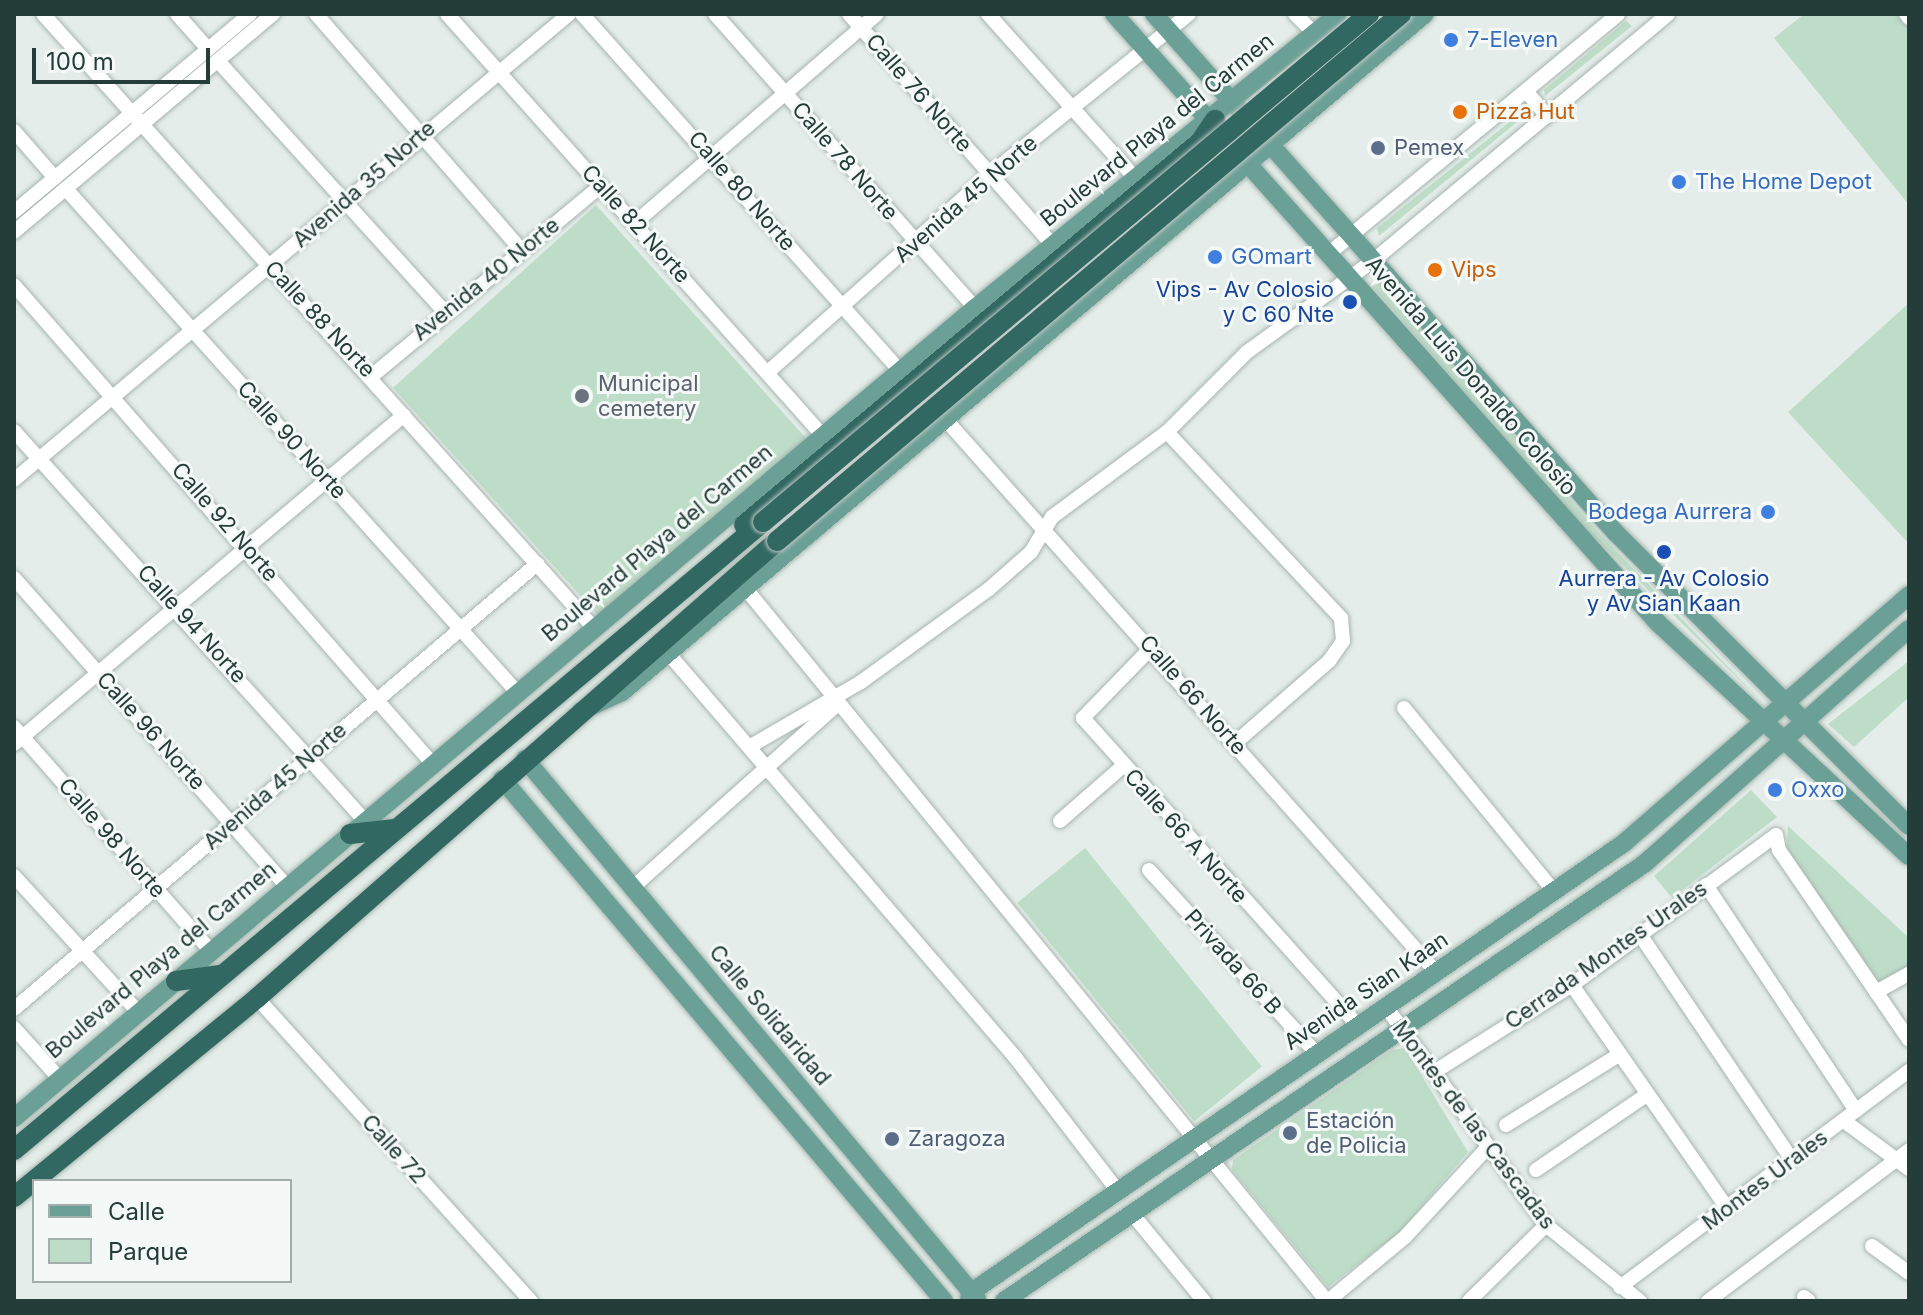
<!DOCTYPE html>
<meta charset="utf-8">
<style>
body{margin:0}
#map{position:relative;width:1923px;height:1315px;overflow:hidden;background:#e4ede9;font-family:Inter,sans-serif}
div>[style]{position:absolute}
.green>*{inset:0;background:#beddc8;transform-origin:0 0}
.roads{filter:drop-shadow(0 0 2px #a7b5b0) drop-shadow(0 0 2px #a7b5b0)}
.minor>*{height:14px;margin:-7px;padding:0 7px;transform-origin:7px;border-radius:7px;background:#fff}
.major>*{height:18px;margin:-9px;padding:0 9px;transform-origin:9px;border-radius:9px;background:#6ba096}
.highway>*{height:20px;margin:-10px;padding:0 10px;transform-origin:10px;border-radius:10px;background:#316861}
.bridges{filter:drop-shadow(0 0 2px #c2c9c7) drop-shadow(0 0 2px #c2c9c7)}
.highway-bridge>*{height:20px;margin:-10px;padding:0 10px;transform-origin:10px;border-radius:10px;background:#316861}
.dots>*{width:22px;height:22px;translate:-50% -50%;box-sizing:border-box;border:4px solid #f4f9f7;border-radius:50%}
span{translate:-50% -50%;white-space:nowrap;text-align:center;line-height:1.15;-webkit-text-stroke:6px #f4f9f7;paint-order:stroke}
.shop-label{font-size:22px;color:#366cbe}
.left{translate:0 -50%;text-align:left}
.right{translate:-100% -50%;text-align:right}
.street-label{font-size:22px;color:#243d38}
.food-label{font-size:22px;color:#c56008}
.service-label{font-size:22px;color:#4e5e75}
.transit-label{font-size:22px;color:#164399}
.worship-label{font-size:22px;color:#5b616d}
.frame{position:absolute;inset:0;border:16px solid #243d38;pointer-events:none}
.legend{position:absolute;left:32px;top:1179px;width:260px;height:104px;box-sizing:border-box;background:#f4f9f7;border:2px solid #a1aeab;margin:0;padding:10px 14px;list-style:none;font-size:24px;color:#243d38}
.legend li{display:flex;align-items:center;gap:16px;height:40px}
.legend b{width:40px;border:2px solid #a1aeab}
.scale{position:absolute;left:32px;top:48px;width:178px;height:36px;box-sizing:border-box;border:4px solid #243d38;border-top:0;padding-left:10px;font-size:24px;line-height:28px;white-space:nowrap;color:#243d38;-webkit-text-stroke:6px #f4f9f7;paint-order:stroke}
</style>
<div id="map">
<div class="green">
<div style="clip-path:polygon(1804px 14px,1909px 14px,1909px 205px,1774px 38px)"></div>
<div style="clip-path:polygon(1626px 21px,1632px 26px,1545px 96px,1544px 90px)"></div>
<div style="clip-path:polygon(1522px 112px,1523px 117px,1379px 236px,1377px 228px)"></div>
<div style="left:596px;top:205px;width:319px;height:273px;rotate:48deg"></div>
<div style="clip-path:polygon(1380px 281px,1599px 533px,1763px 703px,1580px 523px,1373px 287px)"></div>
<div style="clip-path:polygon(1909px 303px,1909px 544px,1788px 412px)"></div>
<div style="clip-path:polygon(1909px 661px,1909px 697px,1854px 747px,1828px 724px)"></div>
<div style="clip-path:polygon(1751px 790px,1777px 817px,1672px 898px,1654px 876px)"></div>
<div style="clip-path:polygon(1788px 826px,1909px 938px,1909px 973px,1881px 987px,1786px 856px)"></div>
<div style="left:1085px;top:848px;width:281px;height:87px;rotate:51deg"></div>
<div style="clip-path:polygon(1405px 1048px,1468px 1152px,1400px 1232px,1328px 1287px,1232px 1170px,1233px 1160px,1392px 1050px)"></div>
</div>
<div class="roads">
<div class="minor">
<div style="left:43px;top:14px;width:824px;rotate:48.1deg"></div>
<div style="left:177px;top:14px;width:47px;rotate:48.5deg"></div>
<div style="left:316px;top:14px;width:311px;rotate:49deg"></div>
<div style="left:447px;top:14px;width:565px;rotate:48.3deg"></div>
<div style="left:582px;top:14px;width:478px;rotate:48.3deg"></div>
<div style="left:715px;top:14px;width:392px;rotate:48.5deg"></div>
<div style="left:849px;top:14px;width:307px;rotate:48.6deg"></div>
<div style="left:988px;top:14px;width:220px;rotate:48.1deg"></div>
<div style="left:1295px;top:14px;width:28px;rotate:45deg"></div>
<div style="left:1906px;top:14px;width:5px;rotate:53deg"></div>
<div style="left:218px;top:61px;width:336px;rotate:47.9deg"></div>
<div style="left:1526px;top:91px;width:33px;rotate:50deg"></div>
<div style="left:14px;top:131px;width:62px;rotate:48.9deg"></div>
<div style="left:66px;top:189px;width:676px;rotate:48.12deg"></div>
<div style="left:14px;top:212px;width:308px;rotate:-40deg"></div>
<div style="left:636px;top:222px;width:318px;rotate:-40.8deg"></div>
<div style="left:14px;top:232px;width:339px;rotate:-40.1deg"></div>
<div style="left:1332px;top:251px;width:371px;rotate:-39.6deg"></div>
<div style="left:14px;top:285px;width:634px;rotate:48.84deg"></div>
<div style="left:768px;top:372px;width:297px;rotate:-41.7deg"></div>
<div style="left:990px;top:174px;width:255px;rotate:-38.8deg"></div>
<div style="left:373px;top:375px;width:296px;rotate:-39.7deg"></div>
<div style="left:946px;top:420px;width:738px;rotate:48.41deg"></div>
<div style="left:14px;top:431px;width:525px;rotate:48.01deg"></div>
<div style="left:1167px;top:432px;width:255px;rotate:46.9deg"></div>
<div style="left:1341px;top:618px;width:23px;rotate:85deg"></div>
<div style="left:1343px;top:641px;width:24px;rotate:125deg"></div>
<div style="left:1329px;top:661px;width:125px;rotate:138.9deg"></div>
<div style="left:14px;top:480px;width:725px;rotate:-40.02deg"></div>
<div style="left:14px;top:578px;width:410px;rotate:48.5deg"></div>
<div style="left:746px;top:589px;width:919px;rotate:50.79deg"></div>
<div style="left:1151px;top:648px;width:98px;rotate:134.2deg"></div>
<div style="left:1083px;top:718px;width:413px;rotate:48.2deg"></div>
<div style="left:668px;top:653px;width:533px;rotate:49.34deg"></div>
<div style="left:1015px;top:1057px;width:169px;rotate:52.5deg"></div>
<div style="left:1404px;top:708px;width:237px;rotate:50.7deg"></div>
<div style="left:14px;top:727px;width:297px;rotate:48.7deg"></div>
<div style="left:14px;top:744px;width:510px;rotate:-40.15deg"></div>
<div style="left:749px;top:747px;width:129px;rotate:-30.1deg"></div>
<div style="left:861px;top:682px;width:158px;rotate:-36deg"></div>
<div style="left:989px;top:589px;width:56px;rotate:-41.4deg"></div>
<div style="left:1031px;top:552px;width:41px;rotate:-59deg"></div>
<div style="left:1052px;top:517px;width:143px;rotate:-36.5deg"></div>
<div style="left:1167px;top:432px;width:113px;rotate:-45deg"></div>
<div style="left:1247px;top:352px;width:157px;rotate:-35.9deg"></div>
<div style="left:1374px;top:260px;width:383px;rotate:-39.9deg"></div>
<div style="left:1060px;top:821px;width:84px;rotate:-41.1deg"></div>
<div style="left:1149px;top:870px;width:249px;rotate:47.6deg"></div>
<div style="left:14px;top:876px;width:184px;rotate:47.6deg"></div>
<div style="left:1706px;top:885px;width:271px;rotate:56.4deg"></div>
<div style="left:632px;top:888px;width:276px;rotate:-41.8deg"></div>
<div style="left:1641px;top:936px;width:270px;rotate:56deg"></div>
<div style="left:1572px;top:985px;width:272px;rotate:55.2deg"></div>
<div style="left:1876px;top:992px;width:38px;rotate:-29deg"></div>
<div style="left:257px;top:998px;width:409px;rotate:47.9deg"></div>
<div style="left:1386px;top:1007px;width:270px;rotate:53.7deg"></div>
<div style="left:1546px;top:1225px;width:121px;rotate:39deg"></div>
<div style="left:14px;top:1009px;width:687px;rotate:-40.39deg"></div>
<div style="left:14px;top:1028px;width:67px;rotate:48deg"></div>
<div style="left:1434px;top:1072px;width:163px;rotate:-32.2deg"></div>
<div style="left:1572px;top:985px;width:253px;rotate:-36.3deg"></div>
<div style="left:1776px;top:835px;width:15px;rotate:79deg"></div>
<div style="left:1779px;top:850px;width:230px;rotate:55.6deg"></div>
<div style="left:1844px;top:1121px;width:81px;rotate:36.4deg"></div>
<div style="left:1506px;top:1125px;width:134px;rotate:-31.9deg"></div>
<div style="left:1536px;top:1170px;width:135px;rotate:-34.2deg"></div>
<div style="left:1133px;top:1215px;width:112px;rotate:50.5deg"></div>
<div style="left:1872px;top:1246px;width:46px;rotate:36.1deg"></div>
<div style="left:1620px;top:1287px;width:361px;rotate:-36.8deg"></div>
<div style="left:1804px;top:1297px;width:6px;rotate:39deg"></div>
<div style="left:1328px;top:1301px;width:100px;rotate:-39.7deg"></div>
<div style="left:1405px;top:1237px;width:121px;rotate:-47.3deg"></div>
<div style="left:1469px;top:1301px;width:108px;rotate:-44.6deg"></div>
<div style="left:1708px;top:1301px;width:251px;rotate:-36.9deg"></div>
</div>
<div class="major">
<div style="left:1114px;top:14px;width:817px;rotate:48.23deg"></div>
<div style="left:1658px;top:623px;width:342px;rotate:42.9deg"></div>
<div style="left:1154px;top:14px;width:695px;rotate:48.33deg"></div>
<div style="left:1616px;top:533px;width:414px;rotate:45deg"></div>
<div style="left:581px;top:711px;width:45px;rotate:-24.9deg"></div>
<div style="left:622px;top:692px;width:1051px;rotate:-40.18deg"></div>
<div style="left:525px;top:759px;width:704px;rotate:50.07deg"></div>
<div style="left:502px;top:779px;width:684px;rotate:49.74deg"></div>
<div style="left:14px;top:1118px;width:1257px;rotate:-40.13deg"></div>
<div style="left:975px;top:308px;width:467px;rotate:-39deg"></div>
<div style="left:969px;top:1301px;width:8px;rotate:-83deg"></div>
<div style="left:970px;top:1293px;width:794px;rotate:-34.53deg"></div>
<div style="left:1624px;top:843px;width:378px;rotate:-41deg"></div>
<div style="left:1004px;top:1301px;width:775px;rotate:-34.33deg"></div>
<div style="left:1644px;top:864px;width:354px;rotate:-41.6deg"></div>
</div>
<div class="highway">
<div style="left:744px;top:525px;width:596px;rotate:-40.03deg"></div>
<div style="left:1200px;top:142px;width:27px;rotate:-56deg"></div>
<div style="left:350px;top:834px;width:45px;rotate:-6.3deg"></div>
<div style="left:176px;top:981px;width:43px;rotate:-7.9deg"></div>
<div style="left:14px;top:1150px;width:977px;rotate:-39.98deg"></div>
<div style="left:14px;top:1197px;width:314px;rotate:-39.3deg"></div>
<div style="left:257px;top:998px;width:692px;rotate:-41.31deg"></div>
</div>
</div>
<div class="bridges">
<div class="highway-bridge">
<div style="left:763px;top:522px;width:791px;rotate:-39.97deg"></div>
<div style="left:777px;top:541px;width:817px;rotate:-40.18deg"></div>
</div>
</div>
<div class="dots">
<div style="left:1451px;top:40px;background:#3f7fe0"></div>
<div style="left:1460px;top:112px;background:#e8710a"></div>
<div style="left:1378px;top:148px;background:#5c6f8a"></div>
<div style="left:1679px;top:182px;background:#3f7fe0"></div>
<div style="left:1215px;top:257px;background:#3f7fe0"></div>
<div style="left:1435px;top:270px;background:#e8710a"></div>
<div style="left:1350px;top:302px;background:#1a4fb4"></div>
<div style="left:582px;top:396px;background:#6b7280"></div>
<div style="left:1768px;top:512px;background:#3f7fe0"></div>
<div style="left:1664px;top:552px;background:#1a4fb4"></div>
<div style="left:1775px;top:790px;background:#3f7fe0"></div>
<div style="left:1290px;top:1133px;background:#5c6f8a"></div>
<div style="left:892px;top:1139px;background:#5c6f8a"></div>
</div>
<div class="shop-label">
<span class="left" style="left:1467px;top:40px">7-Eleven</span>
<span class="left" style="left:1695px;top:182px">The Home Depot</span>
<span class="left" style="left:1231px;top:257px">GOmart</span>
<span class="right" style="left:1752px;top:512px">Bodega Aurrera</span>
<span class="left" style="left:1791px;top:790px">Oxxo</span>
</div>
<div class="street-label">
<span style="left:919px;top:93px;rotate:49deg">Calle 76 Norte</span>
<span style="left:1157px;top:130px;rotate:-39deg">Boulevard Playa del Carmen</span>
<span style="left:845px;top:161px;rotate:49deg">Calle 78 Norte</span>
<span style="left:364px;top:184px;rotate:-41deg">Avenida 35 Norte</span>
<span style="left:742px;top:191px;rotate:49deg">Calle 80 Norte</span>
<span style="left:966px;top:199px;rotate:-41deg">Avenida 45 Norte</span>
<span style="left:636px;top:224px;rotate:48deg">Calle 82 Norte</span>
<span style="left:486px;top:279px;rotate:-39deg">Avenida 40 Norte</span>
<span style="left:320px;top:319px;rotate:47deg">Calle 88 Norte</span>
<span style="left:1471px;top:376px;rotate:49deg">Avenida Luis Donaldo Colosio</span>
<span style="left:292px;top:440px;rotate:48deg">Calle 90 Norte</span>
<span style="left:225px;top:522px;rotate:49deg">Calle 92 Norte</span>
<span style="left:657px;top:543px;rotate:-40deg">Boulevard Playa del Carmen</span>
<span style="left:192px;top:624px;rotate:48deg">Calle 94 Norte</span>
<span style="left:1193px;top:695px;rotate:49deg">Calle 66 Norte</span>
<span style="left:151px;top:731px;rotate:48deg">Calle 96 Norte</span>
<span style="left:275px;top:786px;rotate:-41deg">Avenida 45 Norte</span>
<span style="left:1186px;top:836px;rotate:48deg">Calle 66 A Norte</span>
<span style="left:112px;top:838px;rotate:49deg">Calle 98 Norte</span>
<span style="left:1606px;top:955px;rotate:-35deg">Cerrada Montes Urales</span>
<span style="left:161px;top:960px;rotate:-40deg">Boulevard Playa del Carmen</span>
<span style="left:1233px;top:962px;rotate:48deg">Privada 66 B</span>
<span style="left:1366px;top:991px;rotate:-34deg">Avenida Sian Kaan</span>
<span style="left:770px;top:1015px;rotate:50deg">Calle Solidaridad</span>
<span style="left:1474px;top:1125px;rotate:53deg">Montes de las Cascadas</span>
<span style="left:394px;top:1149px;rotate:48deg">Calle 72</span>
<span style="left:1765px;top:1180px;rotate:-37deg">Montes Urales</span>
</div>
<div class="food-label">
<span class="left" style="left:1476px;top:112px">Pizza Hut</span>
<span class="left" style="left:1451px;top:270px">Vips</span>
</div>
<div class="service-label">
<span class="left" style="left:1394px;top:148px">Pemex</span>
<span class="left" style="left:1306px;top:1133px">Estación<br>de Policia</span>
<span class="left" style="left:908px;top:1139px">Zaragoza</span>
</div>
<div class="transit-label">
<span class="right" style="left:1334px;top:302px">Vips - Av Colosio<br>y C 60 Nte</span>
<span style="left:1664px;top:591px">Aurrera - Av Colosio<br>y Av Sian Kaan</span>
</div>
<div class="worship-label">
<span class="left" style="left:598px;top:396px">Municipal<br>cemetery</span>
</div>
<div class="frame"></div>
<ul class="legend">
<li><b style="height:10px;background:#6ba096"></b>Calle</li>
<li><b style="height:22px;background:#beddc8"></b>Parque</li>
</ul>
<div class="scale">100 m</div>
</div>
